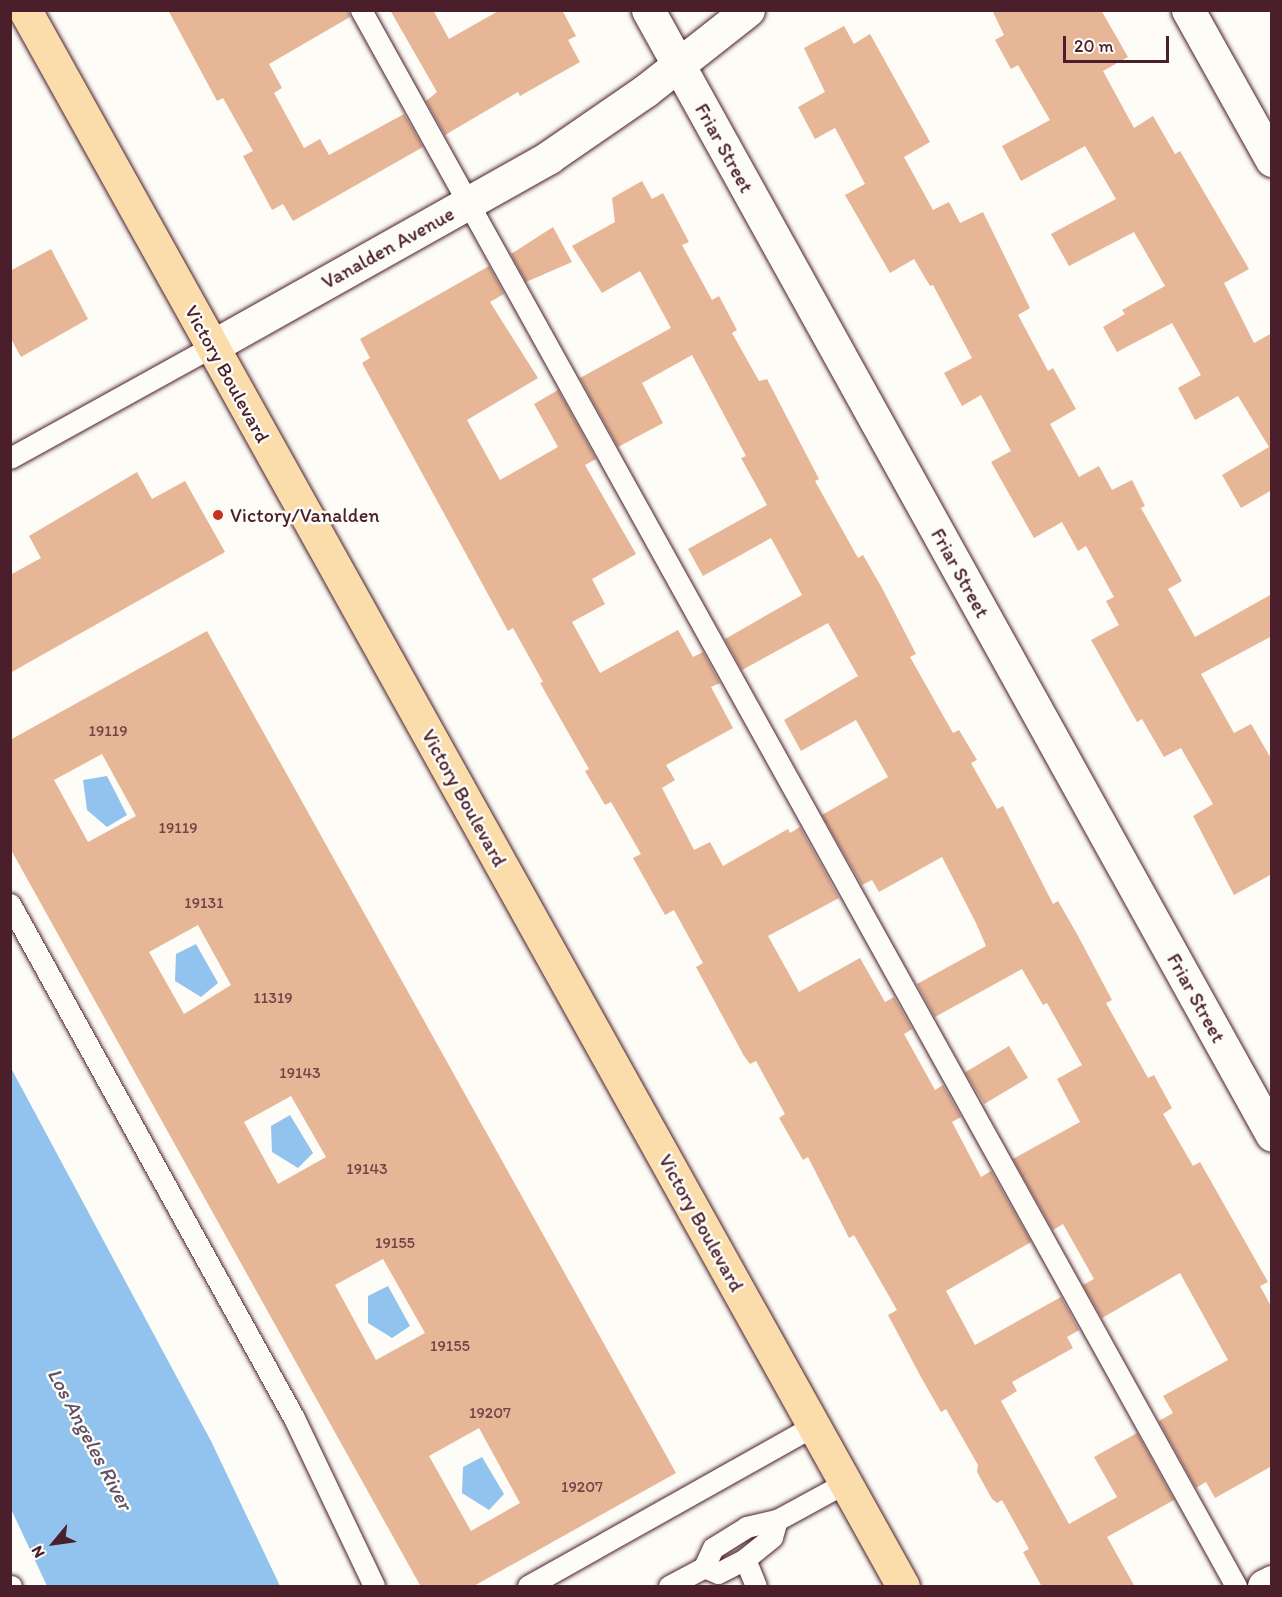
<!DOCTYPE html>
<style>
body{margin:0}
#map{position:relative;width:1282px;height:1597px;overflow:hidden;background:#fdfcf7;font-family:Itim,sans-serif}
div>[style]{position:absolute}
.water>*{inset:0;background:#92c3ee}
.building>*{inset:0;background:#e6b697;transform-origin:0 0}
.roads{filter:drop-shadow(0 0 2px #4a1f2b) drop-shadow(0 0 2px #4a1f2b)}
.lane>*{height:21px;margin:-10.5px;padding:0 10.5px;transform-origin:10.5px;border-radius:10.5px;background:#fdfcf7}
.street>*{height:33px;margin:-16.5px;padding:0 16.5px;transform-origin:16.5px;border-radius:16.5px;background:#fdfcf7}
.secondary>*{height:33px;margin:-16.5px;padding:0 16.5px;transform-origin:16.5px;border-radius:16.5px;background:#fdfcf7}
.primary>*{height:33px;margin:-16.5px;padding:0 16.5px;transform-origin:16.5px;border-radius:16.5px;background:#faddab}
.dots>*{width:16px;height:16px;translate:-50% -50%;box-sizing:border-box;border:3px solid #fdfcf7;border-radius:50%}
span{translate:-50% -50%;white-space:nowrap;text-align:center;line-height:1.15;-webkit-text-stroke:5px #fdfcf7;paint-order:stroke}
.number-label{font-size:16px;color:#714546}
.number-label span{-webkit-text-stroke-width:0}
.street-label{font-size:20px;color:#4a1f2b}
.poi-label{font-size:20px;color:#4a1f2b}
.left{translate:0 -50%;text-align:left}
.water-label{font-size:21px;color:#605066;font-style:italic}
.frame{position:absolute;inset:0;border:12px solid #4a1f2b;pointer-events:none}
.north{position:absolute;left:24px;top:1513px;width:60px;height:60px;-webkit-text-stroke:4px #fdfcf7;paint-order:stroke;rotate:241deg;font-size:16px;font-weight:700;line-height:24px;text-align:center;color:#4a1f2b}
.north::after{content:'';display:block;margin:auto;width:21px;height:27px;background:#4a1f2b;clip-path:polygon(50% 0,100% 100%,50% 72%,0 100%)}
.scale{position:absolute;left:1063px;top:36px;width:106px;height:27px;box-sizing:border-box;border:3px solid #4a1f2b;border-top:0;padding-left:8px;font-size:18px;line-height:21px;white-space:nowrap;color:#4a1f2b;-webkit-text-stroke:4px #fdfcf7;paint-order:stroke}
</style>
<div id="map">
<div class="water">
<div style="clip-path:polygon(107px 776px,127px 815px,107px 827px,87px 810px,83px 780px)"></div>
<div style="clip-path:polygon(196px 944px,218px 983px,201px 997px,175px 981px,176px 954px)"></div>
<div style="clip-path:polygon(11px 1068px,211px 1441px,280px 1586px,47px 1586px,11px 1509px)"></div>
<div style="clip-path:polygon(290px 1115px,313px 1153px,298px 1168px,272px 1152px,271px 1126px)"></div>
<div style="clip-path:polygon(388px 1286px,410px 1326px,392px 1338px,368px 1323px,368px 1296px)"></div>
<div style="clip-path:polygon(482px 1457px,504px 1494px,489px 1510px,462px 1493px,463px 1467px)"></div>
</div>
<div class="building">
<div style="clip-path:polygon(168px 10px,348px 10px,350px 17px,269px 64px,282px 88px,274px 93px,304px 148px,320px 139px,329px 155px,404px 114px,423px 147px,293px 221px,283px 204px,272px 210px,243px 156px,253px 151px,223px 98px,217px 101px)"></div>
<div style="clip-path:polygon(390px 10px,433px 10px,449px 39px,500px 10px,562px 10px,576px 36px,568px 40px,580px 62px,520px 96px,518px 92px,445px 135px,426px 101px,437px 92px)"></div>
<div style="clip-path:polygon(992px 10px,1101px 10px,1128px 57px,1103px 71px,1134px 128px,1153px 116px,1175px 154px,1180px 151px,1249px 269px,1224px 283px,1254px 343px,1272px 333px,1272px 490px,1241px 508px,1222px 475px,1269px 447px,1238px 396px,1195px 420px,1178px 388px,1201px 375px,1172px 323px,1117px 352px,1103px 327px,1125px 314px,1122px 310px,1165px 286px,1134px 232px,1069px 266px,1051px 234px,1116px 199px,1085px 146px,1021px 181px,1002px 146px,1050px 120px,1018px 65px,1011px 69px,995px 40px,1004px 35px)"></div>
<div style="clip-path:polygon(844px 26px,854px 44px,870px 34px,930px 142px,904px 157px,933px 210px,949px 202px,960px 223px,983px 212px,1030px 308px,1018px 315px,1048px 371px,1053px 368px,1076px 409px,1050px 424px,1079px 477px,1099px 466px,1112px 490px,1132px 480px,1145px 506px,1141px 508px,1182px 581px,1168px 589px,1195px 637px,1272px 594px,1272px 636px,1201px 674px,1234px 733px,1251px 724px,1272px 760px,1272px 874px,1234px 895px,1193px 816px,1213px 804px,1181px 748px,1164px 757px,1142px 719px,1137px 722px,1091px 640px,1119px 625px,1106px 601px,1114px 597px,1086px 546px,1078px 551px,1062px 522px,1034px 538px,991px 462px,1011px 451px,981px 395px,962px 406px,944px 373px,972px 358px,933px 285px,930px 286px,914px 259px,890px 273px,845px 195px,865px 184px,835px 128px,815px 139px,798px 107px,825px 92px,804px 48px)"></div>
<div style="clip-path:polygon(642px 181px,652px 199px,663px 193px,689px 242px,682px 245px,712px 300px,719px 296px,737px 330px,732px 333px,759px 381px,767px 379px,819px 479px,815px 481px,858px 558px,863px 555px,882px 588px,916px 654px,910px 657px,953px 733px,959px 730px,977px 760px,971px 763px,997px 809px,1003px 806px,1053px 904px,1058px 901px,1077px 934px,1112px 1000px,1106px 1003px,1148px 1078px,1154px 1075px,1172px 1108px,1163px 1114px,1193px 1166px,1200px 1162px,1268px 1282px,1260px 1286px,1272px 1308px,1272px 1466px,1215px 1498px,1206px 1482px,1196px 1488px,1159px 1421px,1173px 1413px,1163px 1396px,1228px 1360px,1180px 1273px,1102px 1318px,1083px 1285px,1094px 1279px,1063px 1224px,1053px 1230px,1013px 1159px,1080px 1122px,1057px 1079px,1082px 1065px,1047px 1003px,1043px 1005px,1022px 969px,935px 1017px,917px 984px,986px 946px,976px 923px,942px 857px,879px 892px,872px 880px,862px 885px,822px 815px,888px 777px,856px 720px,801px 751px,784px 720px,858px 676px,828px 623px,742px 670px,725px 639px,802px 595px,771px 538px,703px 576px,688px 549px,767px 505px,741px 458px,746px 456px,692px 355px,642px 383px,663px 423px,618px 447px,580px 378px,671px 328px,640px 271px,602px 293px,572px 246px,615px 222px,612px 198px)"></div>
<div style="clip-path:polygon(553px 227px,572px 262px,526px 282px,511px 254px)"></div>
<div style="clip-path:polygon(51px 249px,88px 319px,21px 357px,10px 337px,10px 271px)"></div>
<div style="clip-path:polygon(489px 266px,504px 294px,490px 302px,538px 378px,467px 420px,500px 480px,558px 447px,534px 404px,558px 390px,596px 459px,585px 465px,636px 554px,592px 579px,605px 604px,572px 622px,600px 673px,678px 630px,693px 657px,703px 652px,720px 683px,711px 687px,733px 728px,666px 765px,675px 780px,662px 788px,694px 850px,710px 842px,723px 866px,788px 829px,790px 833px,800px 827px,839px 898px,768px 936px,799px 992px,860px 958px,885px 1002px,894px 997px,912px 1029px,904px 1034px,935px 1090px,943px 1085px,961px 1117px,952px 1122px,981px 1177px,991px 1171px,1031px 1242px,946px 1291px,975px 1345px,1061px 1297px,1079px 1330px,1067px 1337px,1073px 1348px,1012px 1382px,1017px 1391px,1001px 1401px,1069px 1524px,1117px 1497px,1094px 1457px,1137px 1433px,1174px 1500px,1107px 1537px,1135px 1587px,1042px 1587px,1023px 1552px,1029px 1549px,1002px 1500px,997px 1503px,992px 1499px,977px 1472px,978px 1465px,946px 1409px,941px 1412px,922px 1379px,888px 1315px,897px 1310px,854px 1235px,849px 1238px,808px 1157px,803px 1160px,779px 1118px,785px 1114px,756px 1061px,750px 1064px,744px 1056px,696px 967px,703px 963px,674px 910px,665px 915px,633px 858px,641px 854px,611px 802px,605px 805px,585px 771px,589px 769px,540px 683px,543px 682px,513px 628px,508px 631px,362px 363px,370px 358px,360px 339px)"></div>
<div style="clip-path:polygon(137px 472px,152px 499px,185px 481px,225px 552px,10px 673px,10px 575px,41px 558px,29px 536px)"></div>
<div style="clip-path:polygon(evenodd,207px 631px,676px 1473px,472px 1587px,421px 1587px,10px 848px,10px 740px,207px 631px,102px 754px,136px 816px,88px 842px,54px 780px,102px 754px,207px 631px,198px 925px,231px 985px,184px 1014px,149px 952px,198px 925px,207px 631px,291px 1096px,326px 1157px,278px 1184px,244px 1122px,291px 1096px,207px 631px,383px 1259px,425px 1333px,376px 1360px,335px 1285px,383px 1259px,207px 631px,479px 1428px,520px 1503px,471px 1531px,429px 1456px,479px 1428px)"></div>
<div style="left:1009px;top:1046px;width:37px;height:51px;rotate:59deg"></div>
</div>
<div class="roads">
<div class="lane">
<div style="left:361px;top:10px;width:1803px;rotate:60.96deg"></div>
<div style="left:10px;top:458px;width:230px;rotate:-28.9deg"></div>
<div style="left:10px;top:904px;width:587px;rotate:61.08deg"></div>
<div style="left:294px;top:1418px;width:186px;rotate:64.5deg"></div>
<div style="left:745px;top:1559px;width:29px;rotate:68deg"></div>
<div style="left:704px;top:1567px;width:15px;rotate:23deg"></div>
<div style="left:718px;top:1573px;width:30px;rotate:-27deg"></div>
<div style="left:745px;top:1559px;width:35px;rotate:-39deg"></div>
<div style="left:772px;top:1537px;width:18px;rotate:-74deg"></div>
<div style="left:10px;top:1586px;width:1px"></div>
<div style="left:528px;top:1586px;width:327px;rotate:-29.3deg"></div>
<div style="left:669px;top:1586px;width:40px;rotate:-28deg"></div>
<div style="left:704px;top:1567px;width:21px;rotate:-65deg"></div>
<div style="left:713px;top:1548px;width:39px;rotate:-32deg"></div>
<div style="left:746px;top:1527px;width:32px;rotate:-13deg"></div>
<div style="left:777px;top:1520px;width:77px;rotate:-28.6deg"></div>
</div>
<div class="street">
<div style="left:648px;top:10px;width:1286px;rotate:60.98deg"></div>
<div style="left:1188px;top:10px;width:172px;rotate:60.8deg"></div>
<div style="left:1264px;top:1586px;width:9px;rotate:-27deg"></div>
</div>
<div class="secondary">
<div style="left:211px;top:347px;width:388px;rotate:-29.3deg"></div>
<div style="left:549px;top:157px;width:116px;rotate:-34.5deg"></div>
<div style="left:645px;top:91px;width:131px;rotate:-38.2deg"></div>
</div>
<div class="primary">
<div style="left:25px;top:10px;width:1804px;rotate:60.88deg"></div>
</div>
</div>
<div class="dots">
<div style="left:218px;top:515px;background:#c8321e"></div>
</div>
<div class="number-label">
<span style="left:108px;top:731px">19119</span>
<span style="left:178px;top:828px">19119</span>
<span style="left:204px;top:903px">19131</span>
<span style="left:273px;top:998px">11319</span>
<span style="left:300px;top:1073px">19143</span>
<span style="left:367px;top:1169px">19143</span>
<span style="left:395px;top:1243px">19155</span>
<span style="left:450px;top:1346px">19155</span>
<span style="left:490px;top:1413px">19207</span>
<span style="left:582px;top:1487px">19207</span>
</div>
<div class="street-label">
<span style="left:724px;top:148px;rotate:61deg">Friar Street</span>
<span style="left:388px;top:248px;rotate:-29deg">Vanalden Avenue</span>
<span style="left:227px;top:374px;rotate:61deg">Victory Boulevard</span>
<span style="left:960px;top:573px;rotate:61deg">Friar Street</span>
<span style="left:464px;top:798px;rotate:61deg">Victory Boulevard</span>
<span style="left:1196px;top:998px;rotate:61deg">Friar Street</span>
<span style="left:701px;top:1223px;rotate:61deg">Victory Boulevard</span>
</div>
<div class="poi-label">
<span class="left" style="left:230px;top:515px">Victory/Vanalden</span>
</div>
<div class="water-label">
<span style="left:90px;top:1439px;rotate:62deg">Los Angeles River</span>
</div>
<div class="frame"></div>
<div class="north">N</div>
<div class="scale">20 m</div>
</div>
